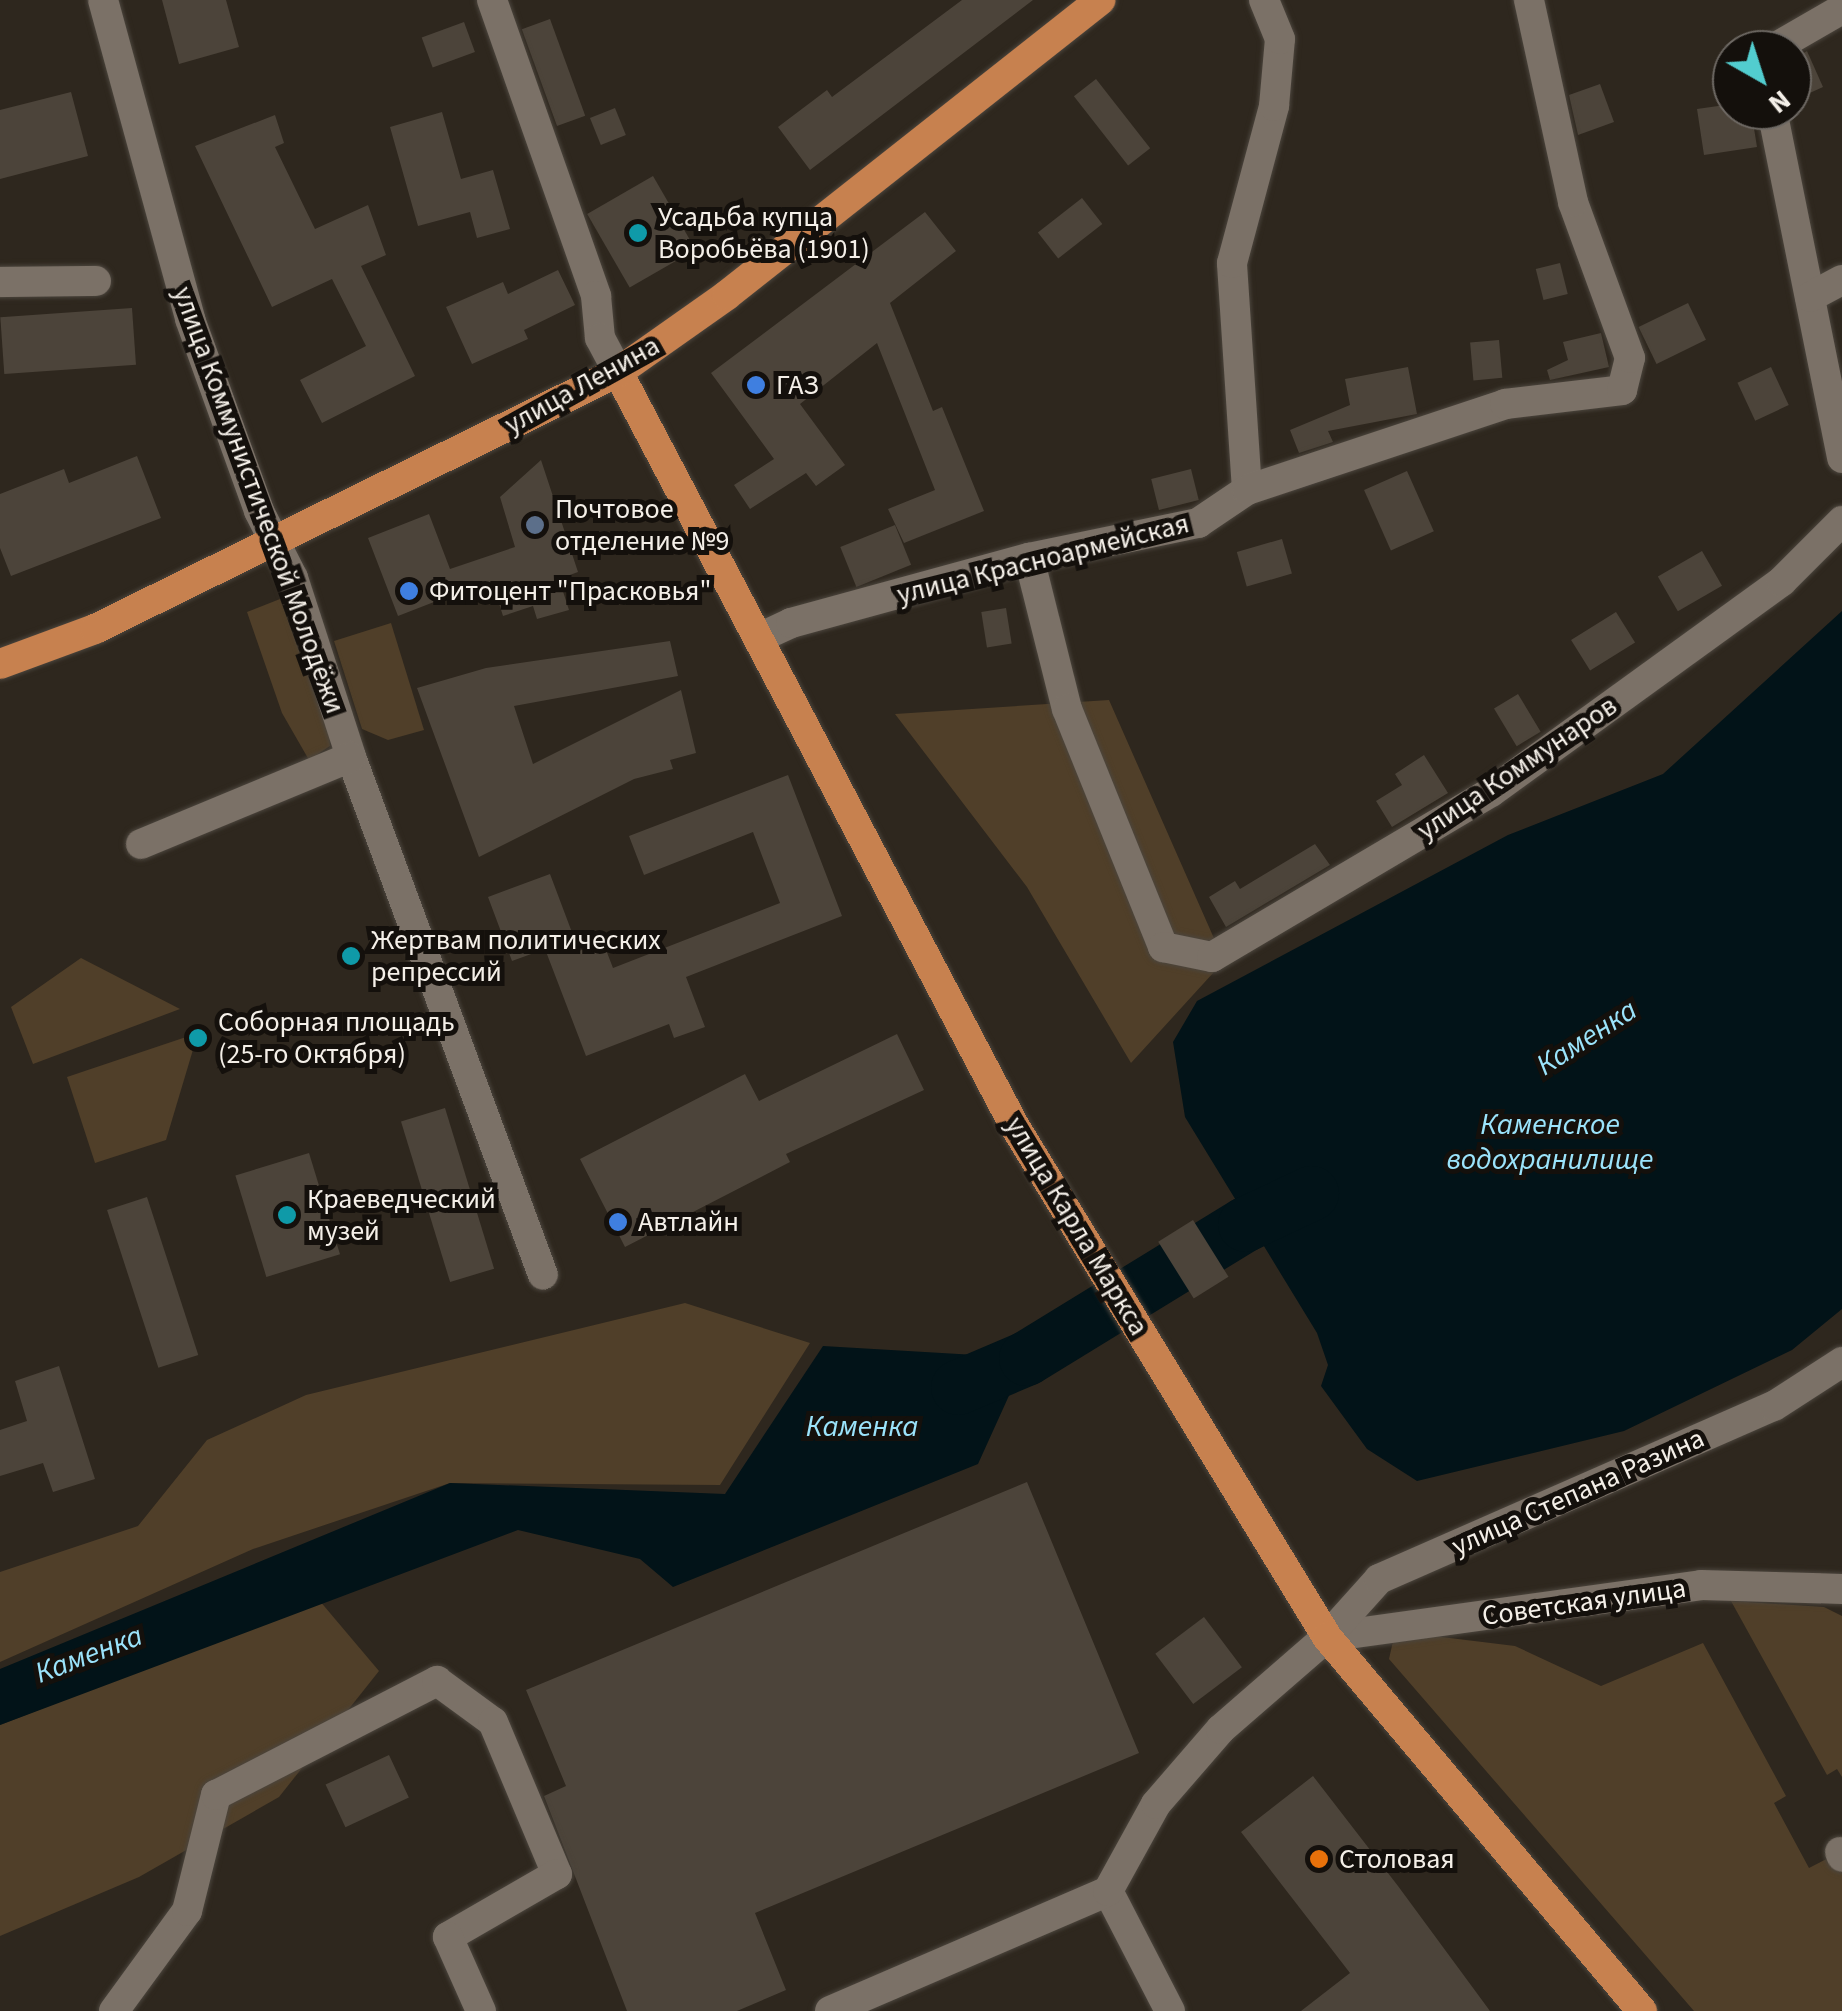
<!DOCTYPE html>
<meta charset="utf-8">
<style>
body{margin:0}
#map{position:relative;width:1842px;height:2011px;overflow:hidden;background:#2e271e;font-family:"Source Sans 3",sans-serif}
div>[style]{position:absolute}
.green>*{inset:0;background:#503f29}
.water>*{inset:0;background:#021318}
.river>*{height:55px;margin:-27.5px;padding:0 27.5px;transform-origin:27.5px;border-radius:27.5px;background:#021318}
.building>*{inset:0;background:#4c443a;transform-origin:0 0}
.roads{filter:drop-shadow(0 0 2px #4b453d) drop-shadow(0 0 2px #4b453d)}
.minor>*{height:30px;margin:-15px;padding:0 15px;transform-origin:15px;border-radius:15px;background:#7b7167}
.major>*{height:30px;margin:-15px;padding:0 15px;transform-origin:15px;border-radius:15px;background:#c7814f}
.dots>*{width:28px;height:28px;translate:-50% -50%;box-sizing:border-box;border:5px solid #14100c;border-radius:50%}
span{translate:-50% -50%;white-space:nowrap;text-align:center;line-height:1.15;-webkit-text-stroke:10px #14100c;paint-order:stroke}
.poi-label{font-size:28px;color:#f4efe8}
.left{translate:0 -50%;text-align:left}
.street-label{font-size:28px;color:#f4efe8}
.water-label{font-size:30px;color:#9be3fb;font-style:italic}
.north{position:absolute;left:1712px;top:30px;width:100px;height:100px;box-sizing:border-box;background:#14100c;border:2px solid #6e6964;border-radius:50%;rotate:141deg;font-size:28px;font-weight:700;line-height:40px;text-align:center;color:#f4efe8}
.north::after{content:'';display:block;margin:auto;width:35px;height:45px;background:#52cdcf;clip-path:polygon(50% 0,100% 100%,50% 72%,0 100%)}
</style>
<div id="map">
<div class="green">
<div style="clip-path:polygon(280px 599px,329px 732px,330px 746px,309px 760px,282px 713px,247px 612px)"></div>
<div style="clip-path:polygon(391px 623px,424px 730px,388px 740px,362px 729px,334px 641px)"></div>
<div style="clip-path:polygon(1109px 700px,1224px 961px,1131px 1063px,1027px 887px,895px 714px)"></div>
<div style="clip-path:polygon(81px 958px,180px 1009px,33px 1064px,11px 1007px)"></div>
<div style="clip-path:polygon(198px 1033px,166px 1140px,95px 1163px,67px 1077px)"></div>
<div style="clip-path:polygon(685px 1303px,810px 1343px,720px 1485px,450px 1483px,253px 1549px,0 1662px,0 1572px,138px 1526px,207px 1440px,306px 1395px)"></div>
<div style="clip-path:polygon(319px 1600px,379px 1671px,279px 1797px,139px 1877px,0 1936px,0 1725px)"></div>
<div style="clip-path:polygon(1731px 1601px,1824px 1607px,1842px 1616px,1842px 1777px,1837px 1769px,1827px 1775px)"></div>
<div style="clip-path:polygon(1409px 1633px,1515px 1646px,1601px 1686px,1703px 1643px,1786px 1796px,1774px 1803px,1809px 1868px,1842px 1851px,1842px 2011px,1694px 2011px,1389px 1659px,1393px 1641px)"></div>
</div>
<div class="water">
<div style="clip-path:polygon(1842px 611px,1842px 1309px,1792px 1350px,1624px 1431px,1417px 1481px,1367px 1449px,1321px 1386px,1328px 1365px,1317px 1333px,1185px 1117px,1173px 1042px,1197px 1001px,1508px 835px,1663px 774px)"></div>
<div style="clip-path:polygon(823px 1346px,1026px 1358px,978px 1464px,673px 1587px,640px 1559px,518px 1530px,0 1725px,0 1669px,450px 1483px,725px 1494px)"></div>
</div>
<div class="river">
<div style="left:958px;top:1387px;width:74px;rotate:-23.1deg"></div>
<div style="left:1026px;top:1358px;width:257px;rotate:-31.5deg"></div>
<div style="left:1245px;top:1224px;width:73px;rotate:-25.2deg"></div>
</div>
<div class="building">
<div style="clip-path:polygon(162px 0,226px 0,239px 47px,179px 64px)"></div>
<div style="clip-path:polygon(962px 0,1033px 0,810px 170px,778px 127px,827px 90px,832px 97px)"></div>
<div style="left:550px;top:19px;width:103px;height:30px;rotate:70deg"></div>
<div style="left:464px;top:22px;width:32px;height:45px;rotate:70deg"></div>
<div style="clip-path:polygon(1807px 51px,1823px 87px,1792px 101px,1792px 60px)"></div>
<div style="left:1096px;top:79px;width:88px;height:28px;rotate:52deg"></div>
<div style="clip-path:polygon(1600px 84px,1614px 122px,1578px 135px,1569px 95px)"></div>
<div style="clip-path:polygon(71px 92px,88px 156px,0 179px,0 110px)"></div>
<div style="clip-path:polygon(1732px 104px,1732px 110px,1751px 110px,1757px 147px,1704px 155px,1697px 109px)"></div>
<div style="left:615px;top:108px;width:29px;height:27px;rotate:68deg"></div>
<div style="clip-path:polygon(442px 112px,461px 179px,493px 170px,510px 229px,477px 238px,470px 212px,418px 226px,390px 127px)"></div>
<div style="clip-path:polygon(275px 115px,284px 143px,275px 147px,315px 229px,368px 205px,386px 255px,361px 266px,415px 376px,322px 423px,300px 380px,366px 346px,332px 279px,272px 307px,195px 146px)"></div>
<div style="left:653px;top:176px;width:85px;height:76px;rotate:60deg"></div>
<div style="left:1082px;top:198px;width:33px;height:56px;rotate:52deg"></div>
<div style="clip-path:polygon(925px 212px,956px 251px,890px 303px,933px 411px,942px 407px,984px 511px,904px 543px,888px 509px,935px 490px,877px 343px,800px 404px,845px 465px,816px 486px,806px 473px,750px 509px,734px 485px,774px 459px,711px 373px)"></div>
<div style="left:1560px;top:263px;width:32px;height:25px;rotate:76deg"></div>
<div style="clip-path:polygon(558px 270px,575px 305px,524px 330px,528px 339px,472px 364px,446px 307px,503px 282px,508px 294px)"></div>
<div style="left:1688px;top:303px;width:41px;height:55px;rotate:64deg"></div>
<div style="left:132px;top:308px;width:57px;height:132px;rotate:86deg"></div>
<div style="clip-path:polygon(1601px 333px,1609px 367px,1550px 380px,1547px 370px,1568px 360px,1563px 342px)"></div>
<div style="left:1499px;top:340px;width:38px;height:29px;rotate:85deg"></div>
<div style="clip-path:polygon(1408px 367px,1417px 414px,1328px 431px,1333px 442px,1299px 453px,1290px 430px,1350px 405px,1345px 379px)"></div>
<div style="left:1771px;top:367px;width:42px;height:37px;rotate:65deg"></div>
<div style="clip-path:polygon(137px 456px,161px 518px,11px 576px,0 548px,0 494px,64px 469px,69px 483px)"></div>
<div style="clip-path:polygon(541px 460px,578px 572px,559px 579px,569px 610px,537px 619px,533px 606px,503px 616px,496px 594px,475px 601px,470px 588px,398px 616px,368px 538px,429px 514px,450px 569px,515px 547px,500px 497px)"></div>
<div style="left:1191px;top:469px;width:32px;height:41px;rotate:76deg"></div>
<div style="left:1407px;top:471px;width:66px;height:47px;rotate:66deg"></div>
<div style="left:895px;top:525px;width:43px;height:59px;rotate:68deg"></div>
<div style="left:1282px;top:539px;width:36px;height:47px;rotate:74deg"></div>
<div style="left:1702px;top:551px;width:40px;height:51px;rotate:60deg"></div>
<div style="left:1006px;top:608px;width:36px;height:25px;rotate:81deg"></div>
<div style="left:1616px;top:612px;width:36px;height:53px;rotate:58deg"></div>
<div style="clip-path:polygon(670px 641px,678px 676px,514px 706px,533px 764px,681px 690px,696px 753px,670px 760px,673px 769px,634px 779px,479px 857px,417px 688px,486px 668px)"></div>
<div style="left:1518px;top:694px;width:44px;height:28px;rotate:59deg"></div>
<div style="clip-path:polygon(1424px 755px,1448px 793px,1392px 827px,1376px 801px,1402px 785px,1395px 774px)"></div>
<div style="clip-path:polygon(788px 775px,842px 916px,686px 977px,705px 1027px,674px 1038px,669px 1024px,586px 1056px,545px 949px,512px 961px,488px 897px,550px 874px,579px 951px,603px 942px,613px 968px,780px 903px,753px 832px,644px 875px,629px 836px)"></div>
<div style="clip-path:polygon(1315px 844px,1330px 865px,1226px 927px,1209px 897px,1235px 881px,1240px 889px)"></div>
<div style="clip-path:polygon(897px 1034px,924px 1090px,786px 1154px,790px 1162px,625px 1247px,580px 1159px,745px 1074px,759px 1101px)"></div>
<div style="left:445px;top:1108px;width:168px;height:46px;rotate:73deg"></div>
<div style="left:309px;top:1153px;width:106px;height:77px;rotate:73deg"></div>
<div style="left:147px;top:1197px;width:166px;height:42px;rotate:72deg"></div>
<div style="left:1193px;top:1220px;width:67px;height:41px;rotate:58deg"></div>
<div style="clip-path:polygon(59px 1366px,95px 1479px,53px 1492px,43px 1463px,0 1476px,0 1430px,27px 1421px,15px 1381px)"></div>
<div style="clip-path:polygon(1027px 1482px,1139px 1753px,755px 1913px,786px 1990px,737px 2011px,627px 2011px,544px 1796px,566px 1786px,526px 1690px)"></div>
<div style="left:1204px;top:1617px;width:63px;height:61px;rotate:53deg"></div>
<div style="left:389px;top:1755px;width:47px;height:70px;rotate:65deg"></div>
<div style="clip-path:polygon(1313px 1776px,1398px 1886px,1490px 2011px,1301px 2011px,1350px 1973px,1241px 1832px)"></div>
</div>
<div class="roads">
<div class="minor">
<div style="left:103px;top:0;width:331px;rotate:74.7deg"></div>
<div style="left:190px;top:319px;width:204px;rotate:70.2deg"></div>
<div style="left:259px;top:511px;width:75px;rotate:63.1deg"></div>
<div style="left:293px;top:578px;width:188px;rotate:72deg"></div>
<div style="left:351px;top:757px;width:552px;rotate:69.66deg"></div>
<div style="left:492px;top:0;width:314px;rotate:70.6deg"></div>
<div style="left:596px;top:296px;width:42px;rotate:84.6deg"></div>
<div style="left:600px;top:338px;width:38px;rotate:62deg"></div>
<div style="left:1771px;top:50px;width:82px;rotate:-30deg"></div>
<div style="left:1772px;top:110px;width:355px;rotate:78.6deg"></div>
<div style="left:0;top:282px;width:96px;rotate:-0.6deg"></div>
<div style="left:1810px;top:297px;width:36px;rotate:-28deg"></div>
<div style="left:1247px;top:490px;width:227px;rotate:-93.8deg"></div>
<div style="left:1232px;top:263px;width:163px;rotate:-75deg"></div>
<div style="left:1274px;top:106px;width:67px;rotate:-84.9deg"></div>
<div style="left:1280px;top:39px;width:42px;rotate:-112.3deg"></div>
<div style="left:1029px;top:558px;width:156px;rotate:75.9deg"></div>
<div style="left:1067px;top:709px;width:257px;rotate:68deg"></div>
<div style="left:1163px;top:947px;width:50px;rotate:11.5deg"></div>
<div style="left:1212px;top:957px;width:324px;rotate:-30.6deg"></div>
<div style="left:1491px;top:792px;width:359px;rotate:-35.9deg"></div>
<div style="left:1782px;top:581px;width:85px;rotate:-45deg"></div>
<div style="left:761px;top:637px;width:33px;rotate:-25deg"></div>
<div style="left:791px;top:623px;width:247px;rotate:-15.3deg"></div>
<div style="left:1029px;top:558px;width:173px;rotate:-11.7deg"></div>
<div style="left:1198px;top:523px;width:59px;rotate:-34deg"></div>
<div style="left:1247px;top:490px;width:272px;rotate:-18.4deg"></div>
<div style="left:1505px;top:404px;width:118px;rotate:-6.8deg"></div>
<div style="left:1622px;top:390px;width:33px;rotate:-76deg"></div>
<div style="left:1630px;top:358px;width:166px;rotate:-110.1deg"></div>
<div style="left:1573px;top:202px;width:207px;rotate:-102.3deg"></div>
<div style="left:141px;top:844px;width:227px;rotate:-22.5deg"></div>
<div style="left:1327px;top:1637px;width:378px;rotate:-7.9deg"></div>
<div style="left:1701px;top:1585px;width:141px;rotate:1.6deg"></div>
<div style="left:1840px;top:1852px;width:5px;rotate:68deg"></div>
<div style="left:1108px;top:1891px;width:135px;rotate:62.7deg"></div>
<div style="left:114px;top:2011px;width:124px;rotate:-53.9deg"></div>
<div style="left:187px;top:1911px;width:120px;rotate:-76deg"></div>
<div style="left:216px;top:1795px;width:249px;rotate:-27.3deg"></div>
<div style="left:437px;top:1681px;width:69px;rotate:36.2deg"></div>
<div style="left:493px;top:1722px;width:165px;rotate:67.2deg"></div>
<div style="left:557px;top:1874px;width:126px;rotate:150deg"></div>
<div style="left:448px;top:1937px;width:81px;rotate:66deg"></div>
<div style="left:830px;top:2011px;width:303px;rotate:-23.3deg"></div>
<div style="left:1108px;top:1891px;width:99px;rotate:-61.1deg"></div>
<div style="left:1156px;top:1804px;width:99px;rotate:-49.1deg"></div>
<div style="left:1221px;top:1729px;width:140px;rotate:-41deg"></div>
<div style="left:1327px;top:1637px;width:78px;rotate:-48.1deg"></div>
<div style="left:1379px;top:1579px;width:431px;rotate:-23.7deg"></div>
<div style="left:1774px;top:1406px;width:81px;rotate:-32.9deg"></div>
</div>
<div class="major">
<div style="left:618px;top:372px;width:851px;rotate:62.26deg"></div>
<div style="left:1014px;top:1125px;width:600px;rotate:58.56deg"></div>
<div style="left:1327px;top:1637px;width:489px;rotate:49.9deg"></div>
<div style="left:0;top:664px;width:101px;rotate:-20.2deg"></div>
<div style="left:95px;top:629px;width:583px;rotate:-26.17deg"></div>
<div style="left:618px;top:372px;width:133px;rotate:-35.2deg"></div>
<div style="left:727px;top:295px;width:476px;rotate:-38.3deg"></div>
</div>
</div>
<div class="dots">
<div style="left:638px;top:233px;background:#0f9aa8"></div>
<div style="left:756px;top:385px;background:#3f7fe0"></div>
<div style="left:535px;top:525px;background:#5c6f8a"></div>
<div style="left:409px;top:591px;background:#3f7fe0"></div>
<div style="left:351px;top:956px;background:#0f9aa8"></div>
<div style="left:198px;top:1038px;background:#0f9aa8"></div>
<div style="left:287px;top:1215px;background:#0f9aa8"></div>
<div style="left:618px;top:1222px;background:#3f7fe0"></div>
<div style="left:1319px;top:1859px;background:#e8710a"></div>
</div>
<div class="poi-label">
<span class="left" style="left:658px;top:233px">Усадьба купца<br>Воробьёва (1901)</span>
<span class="left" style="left:776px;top:385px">ГАЗ</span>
<span class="left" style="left:555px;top:525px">Почтовое<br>отделение №9</span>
<span class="left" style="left:429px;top:591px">Фитоцент "Прасковья"</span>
<span class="left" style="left:371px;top:956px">Жертвам политических<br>репрессий</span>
<span class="left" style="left:218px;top:1038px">Соборная площадь<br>(25-го Октября)</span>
<span class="left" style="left:307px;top:1215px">Краеведческий<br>музей</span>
<span class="left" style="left:638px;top:1222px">Автлайн</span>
<span class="left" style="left:1339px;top:1859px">Столовая</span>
</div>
<div class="street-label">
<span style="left:582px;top:385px;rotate:-29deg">улица Ленина</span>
<span style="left:259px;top:500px;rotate:70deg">улица Коммунистической Молодёжи</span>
<span style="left:1043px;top:559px;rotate:-14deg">улица Красноармейская</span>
<span style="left:1517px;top:768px;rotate:-34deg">улица Коммунаров</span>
<span style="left:1077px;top:1226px;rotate:59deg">улица Карла Маркса</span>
<span style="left:1578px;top:1492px;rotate:-24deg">улица Степана Разина</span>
<span style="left:1584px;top:1602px;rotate:-8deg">Советская улица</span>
</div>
<div class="water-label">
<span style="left:1587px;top:1038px;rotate:-33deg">Каменка</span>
<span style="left:1550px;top:1142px">Каменское<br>водохранилище</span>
<span style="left:862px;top:1427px">Каменка</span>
<span style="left:89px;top:1655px;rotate:-21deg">Каменка</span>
</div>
<div class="north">N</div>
</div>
